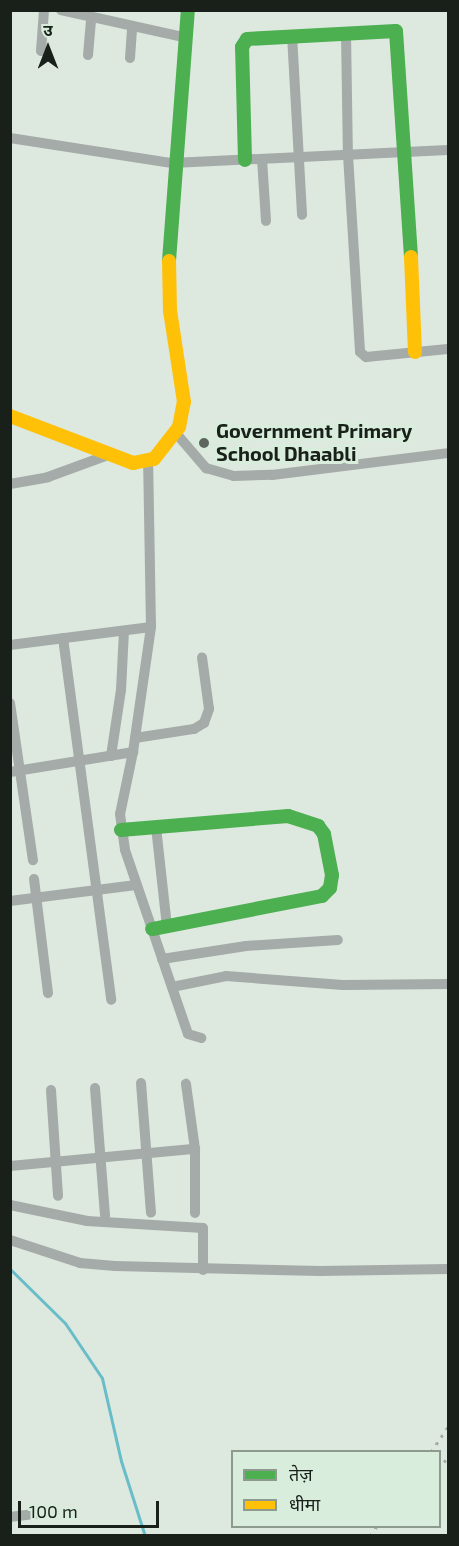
<!DOCTYPE html>
<meta charset="utf-8">
<style>
body{margin:0}
#map{position:relative;width:459px;height:1546px;overflow:hidden;background:#dde8df;font-family:"Exo 2","Noto Sans Devanagari",sans-serif}
div>[style]{position:absolute}
.stream>*{height:3px;margin:-1.5px;padding:0 1.5px;transform-origin:1.5px;border-radius:1.5px;background:#69bdc8}
.street>*{height:10px;margin:-5px;padding:0 5px;transform-origin:5px;border-radius:5px;background:#a5aba8}
.fast>*{height:14px;margin:-7px;padding:0 7px;transform-origin:7px;border-radius:7px;background:#4caf50}
.slow>*{height:14px;margin:-7px;padding:0 7px;transform-origin:7px;border-radius:7px;background:#ffc107}
.rail>*{height:3px;margin-top:-1.5px;transform-origin:0;background:repeating-linear-gradient(90deg,#a6aca8 0 3px,transparent 0 9px)}
.dots>*{width:16px;height:16px;translate:-50% -50%;box-sizing:border-box;border:3px solid #d8eddc;border-radius:50%}
span{translate:-50% -50%;white-space:nowrap;text-align:center;line-height:1.15;-webkit-text-stroke:6px #d8eddc;paint-order:stroke}
.poi-label{font-size:20px;color:#19201a;font-weight:700}
.left{translate:0 -50%;text-align:left}
.frame{position:absolute;inset:0;border:12px solid #19201a;pointer-events:none}
.legend{position:absolute;left:231px;top:1450px;width:210px;height:78px;box-sizing:border-box;background:#d8eddc;border:2px solid #8c9b8e;margin:0;padding:8px 10px;list-style:none;font-size:18px;color:#19201a}
.legend li{display:flex;align-items:center;gap:12px;height:30px}
.legend b{width:30px;border:2px solid #8c9b8e}
.north{position:absolute;left:18px;top:18px;width:60px;height:60px;-webkit-text-stroke:4px #d8eddc;paint-order:stroke;rotate:0deg;font-size:16px;font-weight:700;line-height:24px;text-align:center;color:#19201a}
.north::after{content:'';display:block;margin:auto;width:21px;height:27px;background:#19201a;clip-path:polygon(50% 0,100% 100%,50% 72%,0 100%)}
.scale{position:absolute;left:18px;top:1501px;width:141px;height:27px;box-sizing:border-box;border:3px solid #19201a;border-top:0;padding-left:8px;font-size:18px;line-height:21px;white-space:nowrap;color:#19201a;-webkit-text-stroke:4px #d8eddc;paint-order:stroke}
</style>
<div id="map">
<div class="stream">
<div style="left:10px;top:1269px;width:77px;rotate:44.5deg"></div>
<div style="left:65px;top:1323px;width:66px;rotate:56.1deg"></div>
<div style="left:102px;top:1378px;width:85px;rotate:77.1deg"></div>
<div style="left:121px;top:1461px;width:79px;rotate:72.3deg"></div>
</div>
<div class="street">
<div style="left:61px;top:10px;width:129px;rotate:12.5deg"></div>
<div style="left:346px;top:33px;width:122px;rotate:89.1deg"></div>
<div style="left:348px;top:155px;width:197px;rotate:86.5deg"></div>
<div style="left:360px;top:352px;width:8px;rotate:40deg"></div>
<div style="left:366px;top:357px;width:82px;rotate:-5.6deg"></div>
<div style="left:292px;top:35px;width:180px;rotate:86.8deg"></div>
<div style="left:41px;top:51px;width:41px;rotate:-85.8deg"></div>
<div style="left:88px;top:55px;width:38px;rotate:-85deg"></div>
<div style="left:130px;top:58px;width:32px;rotate:-86deg"></div>
<div style="left:10px;top:138px;width:164px;rotate:8.8deg"></div>
<div style="left:172px;top:163px;width:276px;rotate:-2.7deg"></div>
<div style="left:262px;top:159px;width:62px;rotate:86.3deg"></div>
<div style="left:175px;top:432px;width:48px;rotate:49.3deg"></div>
<div style="left:206px;top:468px;width:29px;rotate:16deg"></div>
<div style="left:234px;top:476px;width:38px;rotate:-2deg"></div>
<div style="left:272px;top:475px;width:177px;rotate:-7.1deg"></div>
<div style="left:10px;top:484px;width:39px;rotate:-10deg"></div>
<div style="left:48px;top:477px;width:64px;rotate:-20.1deg"></div>
<div style="left:63px;top:638px;width:365px;rotate:82.4deg"></div>
<div style="left:10px;top:645px;width:142px;rotate:-7.3deg"></div>
<div style="left:151px;top:627px;width:165px;rotate:-91deg"></div>
<div style="left:10px;top:703px;width:159px;rotate:81.7deg"></div>
<div style="left:135px;top:738px;width:60px;rotate:-8.7deg"></div>
<div style="left:194px;top:729px;width:12px;rotate:-31deg"></div>
<div style="left:204px;top:723px;width:15px;rotate:-70deg"></div>
<div style="left:209px;top:709px;width:52px;rotate:-97.7deg"></div>
<div style="left:133px;top:752px;width:63px;rotate:101.8deg"></div>
<div style="left:120px;top:814px;width:36px;rotate:82deg"></div>
<div style="left:125px;top:850px;width:194px;rotate:71.1deg"></div>
<div style="left:188px;top:1034px;width:14px;rotate:17deg"></div>
<div style="left:111px;top:756px;width:67px;rotate:-81.4deg"></div>
<div style="left:121px;top:690px;width:59px;rotate:-87.1deg"></div>
<div style="left:10px;top:772px;width:125px;rotate:-9.2deg"></div>
<div style="left:133px;top:752px;width:126px;rotate:-81.8deg"></div>
<div style="left:156px;top:827px;width:100px;rotate:83.7deg"></div>
<div style="left:34px;top:879px;width:115px;rotate:83deg"></div>
<div style="left:10px;top:901px;width:127px;rotate:-7.2deg"></div>
<div style="left:162px;top:959px;width:85px;rotate:-8.8deg"></div>
<div style="left:246px;top:946px;width:92px;rotate:-3.7deg"></div>
<div style="left:172px;top:987px;width:55px;rotate:-11.5deg"></div>
<div style="left:226px;top:976px;width:117px;rotate:4.4deg"></div>
<div style="left:343px;top:985px;width:105px;rotate:-0.5deg"></div>
<div style="left:141px;top:1083px;width:130px;rotate:85.6deg"></div>
<div style="left:95px;top:1088px;width:128px;rotate:85.5deg"></div>
<div style="left:51px;top:1090px;width:106px;rotate:86.2deg"></div>
<div style="left:195px;top:1149px;width:64px;rotate:90deg"></div>
<div style="left:10px;top:1166px;width:186px;rotate:-5.3deg"></div>
<div style="left:195px;top:1149px;width:66px;rotate:-97.9deg"></div>
<div style="left:10px;top:1205px;width:79px;rotate:11.7deg"></div>
<div style="left:87px;top:1221px;width:116px;rotate:3.5deg"></div>
<div style="left:203px;top:1228px;width:42px;rotate:90deg"></div>
<div style="left:10px;top:1240px;width:74px;rotate:18.2deg"></div>
<div style="left:80px;top:1263px;width:35px;rotate:5deg"></div>
<div style="left:115px;top:1266px;width:205px;rotate:1.4deg"></div>
<div style="left:320px;top:1271px;width:128px;rotate:-0.9deg"></div>
<div style="left:10px;top:1517px;width:26px;rotate:-7deg"></div>
</div>
<div class="fast">
<div style="left:245px;top:160px;width:113px;rotate:-91.5deg"></div>
<div style="left:242px;top:47px;width:9px;rotate:-58deg"></div>
<div style="left:247px;top:39px;width:149px;rotate:-3.1deg"></div>
<div style="left:396px;top:31px;width:226px;rotate:86.2deg"></div>
<div style="left:169px;top:261px;width:252px;rotate:-85.7deg"></div>
<div style="left:121px;top:830px;width:168px;rotate:-4.8deg"></div>
<div style="left:288px;top:816px;width:32px;rotate:18deg"></div>
<div style="left:318px;top:826px;width:10px;rotate:53deg"></div>
<div style="left:324px;top:834px;width:42px;rotate:79deg"></div>
<div style="left:332px;top:875px;width:13px;rotate:99deg"></div>
<div style="left:330px;top:888px;width:11px;rotate:135deg"></div>
<div style="left:322px;top:896px;width:173px;rotate:169deg"></div>
</div>
<div class="slow">
<div style="left:411px;top:257px;width:95px;rotate:87.6deg"></div>
<div style="left:10px;top:416px;width:132px;rotate:20.9deg"></div>
<div style="left:133px;top:463px;width:21px;rotate:-11deg"></div>
<div style="left:154px;top:459px;width:41px;rotate:-52deg"></div>
<div style="left:179px;top:427px;width:25px;rotate:-79deg"></div>
<div style="left:184px;top:402px;width:92px;rotate:-98.7deg"></div>
<div style="left:170px;top:311px;width:50px;rotate:-91.1deg"></div>
</div>
<div class="rail">
<div style="left:431px;top:1452px;width:30px;rotate:-56deg"></div>
<div style="left:444px;top:1462px;width:6px;rotate:-51deg"></div>
<div style="left:370px;top:1536px;width:12px;rotate:-55deg"></div>
</div>
<div class="dots">
<div style="left:204px;top:443px;background:#5e665f"></div>
</div>
<div class="poi-label">
<span class="left" style="left:216px;top:442px">Government Primary<br>School Dhaabli</span>
</div>
<div class="frame"></div>
<ul class="legend">
<li><b style="height:8px;background:#4caf50"></b>तेज़</li>
<li><b style="height:8px;background:#ffc107"></b>धीमा</li>
</ul>
<div class="north">उ</div>
<div class="scale">100 m</div>
</div>
